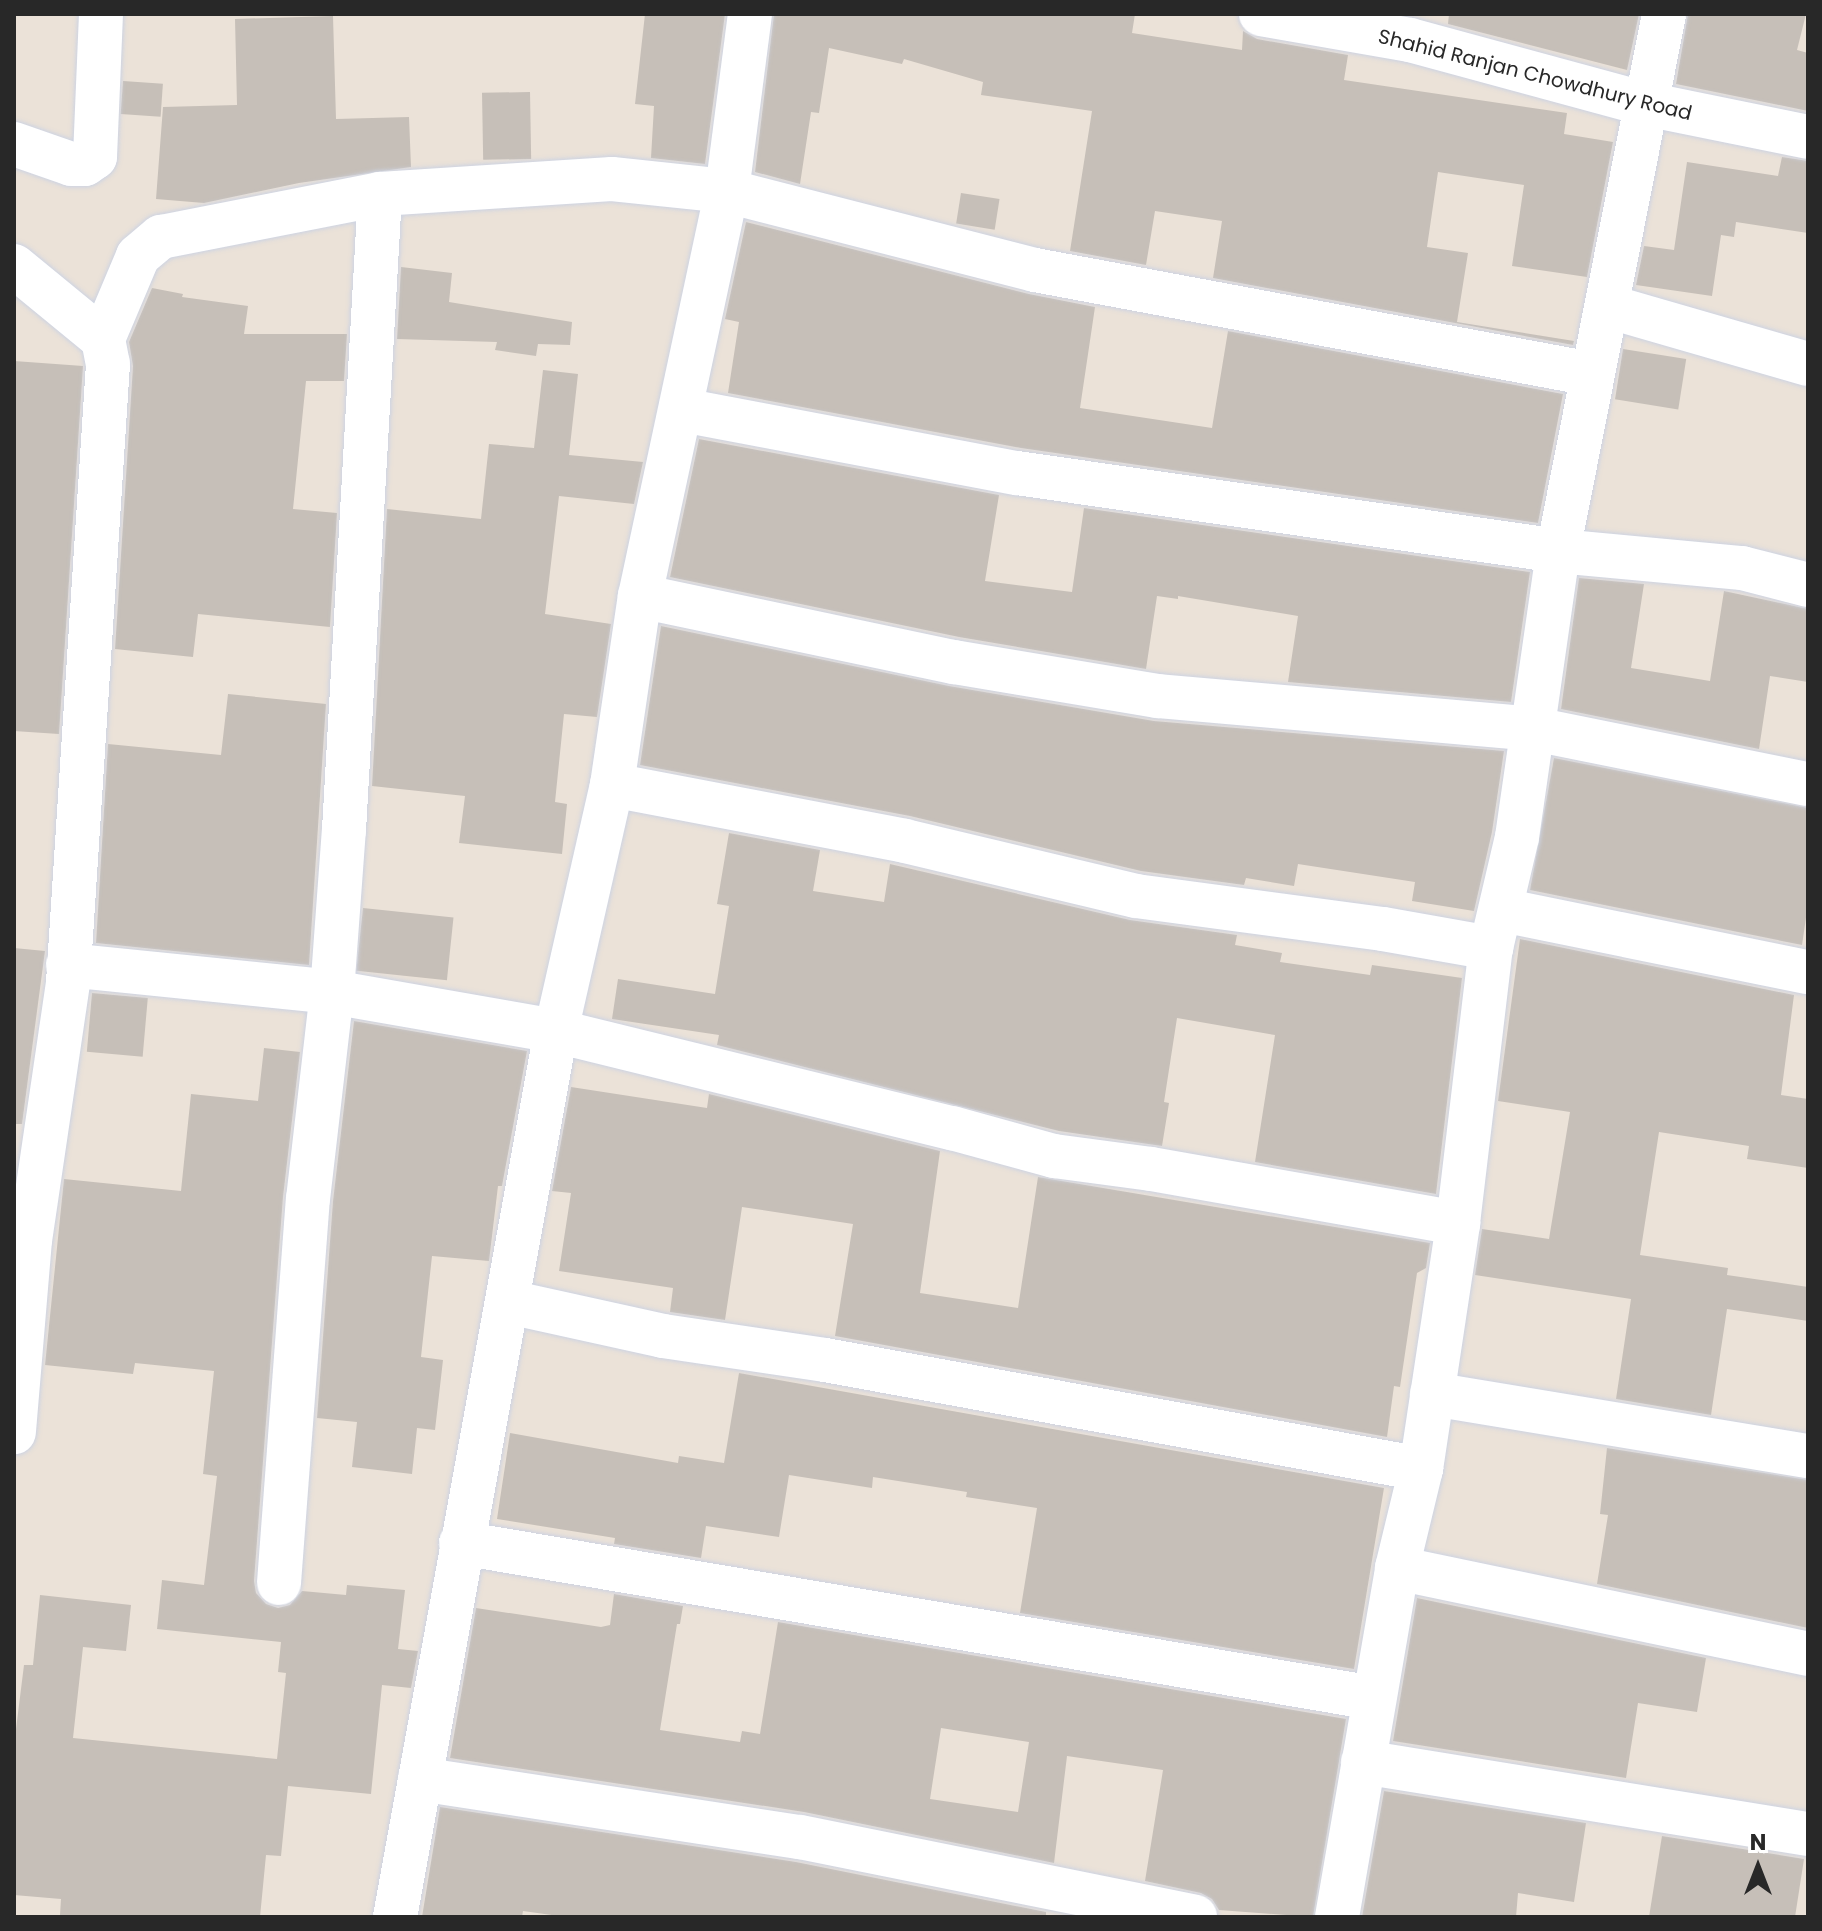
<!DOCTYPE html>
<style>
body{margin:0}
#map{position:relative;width:1822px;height:1931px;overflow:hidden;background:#ebe2d8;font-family:Poppins,sans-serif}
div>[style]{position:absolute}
.building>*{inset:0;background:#c6bfb8;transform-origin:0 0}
.roads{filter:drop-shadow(0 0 2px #cdd3e2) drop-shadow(0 0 2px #cdd3e2)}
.minor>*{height:44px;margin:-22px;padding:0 22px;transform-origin:22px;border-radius:22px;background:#fff}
span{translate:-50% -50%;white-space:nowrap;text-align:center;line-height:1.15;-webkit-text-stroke:6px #fff;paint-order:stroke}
.street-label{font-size:20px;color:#282828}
.frame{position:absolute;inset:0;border:16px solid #282828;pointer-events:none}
.north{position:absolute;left:1718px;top:1827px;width:80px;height:80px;-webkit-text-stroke:6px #fff;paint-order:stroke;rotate:0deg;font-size:22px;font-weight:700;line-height:32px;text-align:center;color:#282828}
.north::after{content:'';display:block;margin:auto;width:28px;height:36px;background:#282828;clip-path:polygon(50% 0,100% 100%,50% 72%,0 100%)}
</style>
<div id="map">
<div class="building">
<div style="clip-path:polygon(645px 14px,725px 14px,705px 164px,651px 158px,654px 106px,635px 104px)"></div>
<div style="clip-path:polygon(774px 14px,1135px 14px,1132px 33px,1242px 50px,1243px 31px,1257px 39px,1348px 55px,1344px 80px,1567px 113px,1564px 134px,1613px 142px,1587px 277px,1512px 266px,1524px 185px,1438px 172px,1427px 247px,1468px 253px,1457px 322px,1574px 341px,1573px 345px,1213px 278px,1222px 221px,1155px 211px,1146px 265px,1070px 251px,1092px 111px,981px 95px,983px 82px,904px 59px,902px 64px,829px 48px,819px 113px,811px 112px,800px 184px,755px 172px)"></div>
<div style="clip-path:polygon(1449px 14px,1639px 14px,1627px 70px,1448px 24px)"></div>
<div style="clip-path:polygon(1688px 14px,1806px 14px,1797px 50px,1808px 53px,1808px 111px,1676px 84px)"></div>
<div style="clip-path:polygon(333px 16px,336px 119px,409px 117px,411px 167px,299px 183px,204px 203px,156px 199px,163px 107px,237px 105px,235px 19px)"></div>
<div style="left:123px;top:81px;width:40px;height:33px;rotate:4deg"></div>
<div style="left:530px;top:92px;width:67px;height:48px;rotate:89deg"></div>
<div style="clip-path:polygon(1782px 157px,1808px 161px,1808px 233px,1736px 222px,1734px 237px,1721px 235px,1712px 296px,1636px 285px,1644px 246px,1674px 250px,1687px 162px,1778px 176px)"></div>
<div style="left:961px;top:193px;width:39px;height:31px;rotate:9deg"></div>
<div style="clip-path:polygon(746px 222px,1029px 294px,1095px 307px,1080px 408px,1212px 428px,1228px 331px,1563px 394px,1538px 523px,1021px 448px,728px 393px,739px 322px,725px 319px)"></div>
<div style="clip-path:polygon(401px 267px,452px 273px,449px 302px,572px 322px,570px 345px,538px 344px,536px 356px,495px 350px,497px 342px,397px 339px)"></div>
<div style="clip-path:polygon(152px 288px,183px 294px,182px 297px,248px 306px,244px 334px,347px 334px,344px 381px,306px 381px,293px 509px,337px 513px,330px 627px,198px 614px,193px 657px,115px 649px,133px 366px,129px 342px)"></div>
<div style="left:1623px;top:349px;width:64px;height:51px;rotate:9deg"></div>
<div style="clip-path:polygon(14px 361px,83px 366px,59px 734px,14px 731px)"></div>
<div style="clip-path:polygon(543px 370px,578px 374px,569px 455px,643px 462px,634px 504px,559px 496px,545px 614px,611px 624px,597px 717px,564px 714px,555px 802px,567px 804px,562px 854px,459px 843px,465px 796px,372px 786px,387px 509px,481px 519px,489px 444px,534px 448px)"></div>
<div style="clip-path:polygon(699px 439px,999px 495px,985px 581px,1072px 592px,1084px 508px,1530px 572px,1511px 702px,1288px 682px,1298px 616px,1178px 596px,1178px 599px,1157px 596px,1146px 669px,959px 637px,670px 577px)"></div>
<div style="clip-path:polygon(1579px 578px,1644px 584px,1631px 668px,1710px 681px,1724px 591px,1808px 609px,1808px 682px,1770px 676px,1759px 749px,1561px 709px)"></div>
<div style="clip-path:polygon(661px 626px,949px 686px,1154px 721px,1504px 751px,1492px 832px,1474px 911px,1412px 901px,1415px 882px,1298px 864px,1294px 886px,1246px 878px,1244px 885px,1141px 871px,910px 816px,640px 765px)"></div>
<div style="clip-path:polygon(228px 694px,326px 704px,309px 965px,96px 943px,108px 744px,221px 755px)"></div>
<div style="clip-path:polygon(1554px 758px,1808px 808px,1808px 904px,1802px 945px,1530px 890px)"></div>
<div style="clip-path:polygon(729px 833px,820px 850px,813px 891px,884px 902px,890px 864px,1130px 920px,1237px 935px,1235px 945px,1282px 953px,1280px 962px,1370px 975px,1372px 965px,1462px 978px,1436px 1194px,1255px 1162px,1275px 1035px,1177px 1018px,1164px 1102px,1169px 1103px,1162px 1146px,1059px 1131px,717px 1045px,719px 1035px,612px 1019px,618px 979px,715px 994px,729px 906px,717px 904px)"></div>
<div style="left:363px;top:908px;width:91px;height:63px;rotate:6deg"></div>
<div style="clip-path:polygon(1520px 939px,1794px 995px,1781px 1095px,1808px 1099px,1808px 1168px,1747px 1159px,1749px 1146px,1659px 1132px,1640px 1255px,1728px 1268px,1727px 1275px,1808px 1287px,1808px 1321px,1727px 1309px,1711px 1415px,1616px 1399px,1631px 1299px,1475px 1275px,1482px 1229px,1549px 1239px,1570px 1112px,1498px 1101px)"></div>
<div style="clip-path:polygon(14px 948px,45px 951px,22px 1124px,14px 1124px)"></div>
<div style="left:92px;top:993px;width:56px;height:59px;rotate:5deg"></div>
<div style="clip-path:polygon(354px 1021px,527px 1051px,502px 1186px,498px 1186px,489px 1261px,432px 1256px,421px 1357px,443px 1360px,435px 1430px,417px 1428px,412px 1474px,352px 1467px,357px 1422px,317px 1418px,333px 1201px)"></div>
<div style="clip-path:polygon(264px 1048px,300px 1052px,283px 1197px,254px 1581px,256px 1593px,266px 1604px,278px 1608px,290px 1605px,302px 1591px,346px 1595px,347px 1585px,405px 1590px,398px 1649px,418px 1651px,411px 1688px,382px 1685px,371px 1794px,288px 1786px,281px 1856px,266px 1855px,260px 1917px,60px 1915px,61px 1899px,14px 1895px,14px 1745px,24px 1665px,33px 1665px,40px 1595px,131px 1605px,126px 1651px,83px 1647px,73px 1738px,277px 1759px,286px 1673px,278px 1672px,281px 1642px,157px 1629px,162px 1580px,204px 1585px,217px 1476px,203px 1474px,214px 1371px,135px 1363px,133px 1374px,45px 1365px,64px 1179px,181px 1191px,191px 1094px,258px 1101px)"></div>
<div style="clip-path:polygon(571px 1087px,707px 1108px,709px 1094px,940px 1151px,920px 1293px,1018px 1308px,1038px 1177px,1430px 1243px,1426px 1268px,1417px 1273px,1400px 1387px,1394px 1386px,1387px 1437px,835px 1336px,853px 1224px,742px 1207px,725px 1320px,670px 1312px,673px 1288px,559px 1271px,571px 1193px,552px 1191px)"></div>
<div style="clip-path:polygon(739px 1373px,1384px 1488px,1354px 1669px,1020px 1613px,1037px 1508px,966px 1497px,967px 1492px,873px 1477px,872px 1488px,789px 1475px,779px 1537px,706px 1526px,701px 1558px,614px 1544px,615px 1538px,497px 1519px,510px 1433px,678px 1463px,679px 1456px,724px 1463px)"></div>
<div style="clip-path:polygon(1607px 1448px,1808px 1480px,1808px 1628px,1597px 1584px,1608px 1515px,1600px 1514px)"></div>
<div style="clip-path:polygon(evenodd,614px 1594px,683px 1606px,680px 1624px,677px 1624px,660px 1730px,740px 1742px,742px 1731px,760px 1734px,778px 1622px,1346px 1719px,1313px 1917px,1219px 1910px,1212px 1899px,1201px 1893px,1145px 1881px,1163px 1770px,1067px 1756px,1054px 1863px,804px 1812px,450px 1758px,476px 1608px,601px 1627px,610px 1625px,614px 1594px,941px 1728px,1029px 1742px,1018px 1812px,930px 1799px,941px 1728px)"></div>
<div style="clip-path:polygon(1417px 1598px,1706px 1658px,1697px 1712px,1638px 1703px,1626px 1778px,1393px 1741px)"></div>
<div style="clip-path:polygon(1384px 1791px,1586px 1823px,1574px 1902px,1518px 1893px,1516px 1917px,1362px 1917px)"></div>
<div style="clip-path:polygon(440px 1807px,796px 1862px,1046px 1912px,1046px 1917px,566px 1917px,523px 1911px,522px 1917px,422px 1917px)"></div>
<div style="clip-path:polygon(1662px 1836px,1804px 1859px,1795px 1917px,1649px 1917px)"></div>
</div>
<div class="roads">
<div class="minor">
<div style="left:1261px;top:14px;width:151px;rotate:9.9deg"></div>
<div style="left:1410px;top:40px;width:245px;rotate:15.2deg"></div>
<div style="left:1646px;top:104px;width:165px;rotate:11.5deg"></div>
<div style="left:14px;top:144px;width:60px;rotate:19.3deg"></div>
<div style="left:71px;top:164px;width:14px"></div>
<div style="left:85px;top:164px;width:12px;rotate:-35deg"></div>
<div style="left:95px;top:157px;width:143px;rotate:-87.6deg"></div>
<div style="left:14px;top:266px;width:115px;rotate:39.4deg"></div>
<div style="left:103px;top:339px;width:25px;rotate:79deg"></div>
<div style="left:108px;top:364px;width:620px;rotate:93.7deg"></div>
<div style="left:68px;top:983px;width:260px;rotate:98.4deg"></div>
<div style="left:30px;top:1240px;width:193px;rotate:94.8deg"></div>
<div style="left:1607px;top:306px;width:209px;rotate:16.1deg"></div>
<div style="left:103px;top:339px;width:90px;rotate:-67.1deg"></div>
<div style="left:138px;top:256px;width:30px;rotate:-40deg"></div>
<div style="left:161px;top:237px;width:223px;rotate:-11.1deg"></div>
<div style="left:380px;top:194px;width:232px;rotate:-3.7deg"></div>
<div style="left:612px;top:179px;width:116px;rotate:6deg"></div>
<div style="left:727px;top:191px;width:318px;rotate:14.4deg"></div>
<div style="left:1035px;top:270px;width:566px;rotate:10.59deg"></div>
<div style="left:682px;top:410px;width:341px;rotate:10.7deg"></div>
<div style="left:1017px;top:473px;width:547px;rotate:8.2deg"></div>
<div style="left:1558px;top:551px;width:185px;rotate:5.3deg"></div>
<div style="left:1742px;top:568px;width:68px;rotate:14.4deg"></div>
<div style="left:640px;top:596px;width:321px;rotate:11.9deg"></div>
<div style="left:954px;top:662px;width:207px;rotate:9.5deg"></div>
<div style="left:1158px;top:696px;width:377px;rotate:5deg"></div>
<div style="left:1534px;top:729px;width:279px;rotate:11.4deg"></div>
<div style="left:612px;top:785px;width:298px;rotate:10.8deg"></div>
<div style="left:905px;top:841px;width:237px;rotate:13.4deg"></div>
<div style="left:1136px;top:896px;width:249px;rotate:7.6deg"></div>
<div style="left:1383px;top:929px;width:110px;rotate:10deg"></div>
<div style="left:1502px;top:910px;width:312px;rotate:11.5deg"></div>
<div style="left:68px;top:965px;width:265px;rotate:5.8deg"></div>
<div style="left:332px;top:992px;width:227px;rotate:9.9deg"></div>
<div style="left:556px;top:1031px;width:408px;rotate:13.8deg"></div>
<div style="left:952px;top:1128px;width:106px;rotate:15.4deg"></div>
<div style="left:1054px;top:1156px;width:98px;rotate:7.6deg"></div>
<div style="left:1151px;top:1169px;width:312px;rotate:10deg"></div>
<div style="left:509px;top:1302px;width:158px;rotate:12.4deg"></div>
<div style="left:663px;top:1336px;width:164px;rotate:8.4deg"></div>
<div style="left:825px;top:1360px;width:606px;rotate:10.36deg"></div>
<div style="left:1432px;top:1394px;width:381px;rotate:9.4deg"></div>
<div style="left:461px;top:1543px;width:926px;rotate:9.64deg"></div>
<div style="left:1397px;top:1568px;width:420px;rotate:11.8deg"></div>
<div style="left:279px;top:1583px;width:385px;rotate:-85.7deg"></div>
<div style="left:308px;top:1199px;width:208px;rotate:-83.4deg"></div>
<div style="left:332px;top:992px;width:162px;rotate:-85.8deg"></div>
<div style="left:344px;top:830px;width:637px;rotate:-86.76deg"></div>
<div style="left:1363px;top:1762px;width:451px;rotate:9.2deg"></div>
<div style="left:420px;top:1779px;width:384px;rotate:8.7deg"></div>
<div style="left:800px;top:1837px;width:403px;rotate:11.4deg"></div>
<div style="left:395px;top:1917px;width:901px;rotate:-79.7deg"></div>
<div style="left:556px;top:1031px;width:252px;rotate:-77.2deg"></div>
<div style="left:612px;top:785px;width:191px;rotate:-81.6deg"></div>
<div style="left:640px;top:596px;width:414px;rotate:-77.9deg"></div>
<div style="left:727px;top:191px;width:178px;rotate:-82.6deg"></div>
<div style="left:1337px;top:1917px;width:354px;rotate:-80.2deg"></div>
<div style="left:1397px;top:1568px;width:102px;rotate:-76.4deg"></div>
<div style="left:1421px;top:1469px;width:249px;rotate:-81.4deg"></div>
<div style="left:1458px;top:1223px;width:277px;rotate:-83.2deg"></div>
<div style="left:1491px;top:948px;width:114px;rotate:-76.8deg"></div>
<div style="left:1517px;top:837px;width:289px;rotate:-81.8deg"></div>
<div style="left:1558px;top:551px;width:547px;rotate:-78.83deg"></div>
</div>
</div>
<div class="street-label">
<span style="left:1535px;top:75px;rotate:14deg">Shahid Ranjan Chowdhury Road</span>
</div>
<div class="frame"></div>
<div class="north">N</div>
</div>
